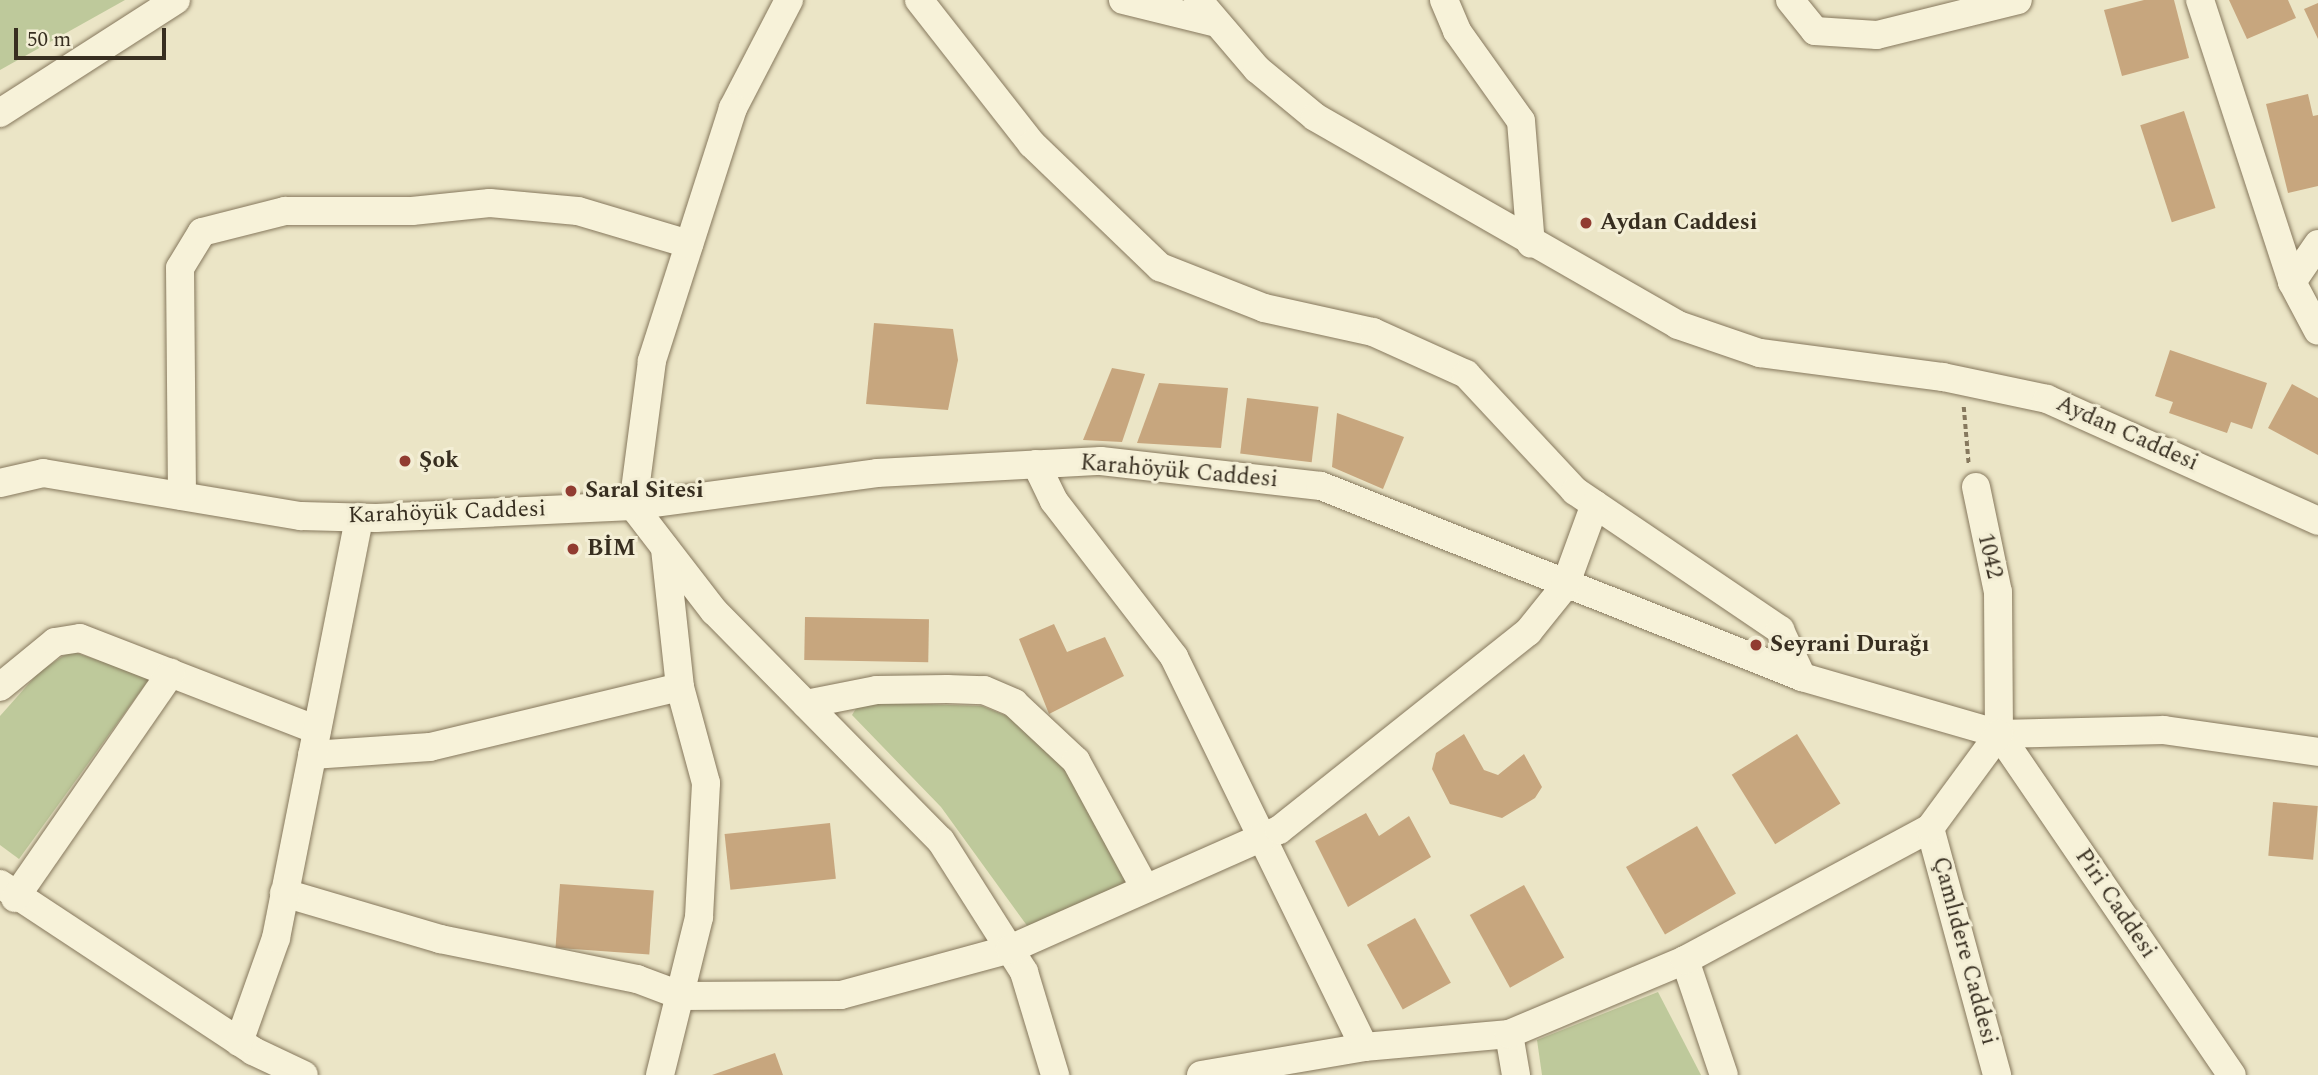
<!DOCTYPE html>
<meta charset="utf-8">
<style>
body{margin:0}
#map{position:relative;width:2318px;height:1075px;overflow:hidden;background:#ebe5c6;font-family:Spectral,serif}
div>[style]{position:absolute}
.green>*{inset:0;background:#bec99b}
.building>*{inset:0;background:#c7a67e;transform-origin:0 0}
.path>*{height:3.5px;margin-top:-1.75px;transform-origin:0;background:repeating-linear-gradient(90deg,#86785d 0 5px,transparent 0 8.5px)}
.roads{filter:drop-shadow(0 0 2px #86785d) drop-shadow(0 0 2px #86785d)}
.minor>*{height:28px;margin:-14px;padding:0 14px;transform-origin:14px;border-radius:14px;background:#f7f2d9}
.dots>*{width:19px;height:19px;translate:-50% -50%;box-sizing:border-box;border:4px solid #f3eed5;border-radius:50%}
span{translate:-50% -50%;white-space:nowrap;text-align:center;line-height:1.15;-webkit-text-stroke:6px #f3eed5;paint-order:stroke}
.poi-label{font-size:23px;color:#372e20;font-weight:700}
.left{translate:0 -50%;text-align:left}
.street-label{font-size:23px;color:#372e20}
.scale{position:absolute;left:14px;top:28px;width:152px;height:32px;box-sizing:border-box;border:4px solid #372e20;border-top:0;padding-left:9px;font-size:21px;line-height:24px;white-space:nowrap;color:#372e20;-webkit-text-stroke:5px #f3eed5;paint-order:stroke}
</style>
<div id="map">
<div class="green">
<div style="clip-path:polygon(0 0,125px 0,0 70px)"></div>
<div style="clip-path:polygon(71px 651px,150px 678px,19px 859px,0 845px,0 716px,40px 671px)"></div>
<div style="clip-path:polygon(860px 702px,982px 706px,1012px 718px,1066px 771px,1128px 885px,1028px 927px,941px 807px,852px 715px)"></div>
<div style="clip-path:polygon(1658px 992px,1701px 1075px,1542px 1075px,1537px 1040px)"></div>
</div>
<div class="building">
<div style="clip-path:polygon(2144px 0,2174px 0,2189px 58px,2122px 76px,2104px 10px)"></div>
<div style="clip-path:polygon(2229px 0,2288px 0,2296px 18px,2247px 39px)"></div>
<div style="clip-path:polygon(2318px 3px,2318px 39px,2304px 9px)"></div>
<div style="clip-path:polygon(2308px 94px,2313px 116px,2318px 115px,2318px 186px,2288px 193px,2266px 104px)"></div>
<div style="left:2184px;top:111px;width:102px;height:46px;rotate:72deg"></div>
<div style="clip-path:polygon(874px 323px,953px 329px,958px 360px,948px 410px,866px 404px)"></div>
<div style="clip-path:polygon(2170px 350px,2267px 383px,2252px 429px,2231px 422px,2227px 433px,2169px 413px,2173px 402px,2155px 396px)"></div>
<div style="clip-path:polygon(1112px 368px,1145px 374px,1122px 442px,1083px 440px)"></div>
<div style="clip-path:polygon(1159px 383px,1228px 388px,1221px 448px,1137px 443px)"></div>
<div style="clip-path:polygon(2292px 384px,2318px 398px,2318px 455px,2268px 428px)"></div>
<div style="left:1247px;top:398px;width:72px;height:56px;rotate:7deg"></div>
<div style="clip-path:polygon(1337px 413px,1404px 437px,1383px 489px,1332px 467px)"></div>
<div style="left:805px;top:617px;width:124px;height:43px;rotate:1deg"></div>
<div style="clip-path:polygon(1054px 624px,1067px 652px,1105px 637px,1124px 676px,1049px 714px,1019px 639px)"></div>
<div style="clip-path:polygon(1464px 734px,1484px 770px,1498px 775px,1524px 754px,1542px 787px,1535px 798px,1502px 818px,1450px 804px,1432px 769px,1436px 753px)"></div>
<div style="left:1797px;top:734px;width:82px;height:77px;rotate:58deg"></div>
<div style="left:2273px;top:802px;width:45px;height:54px;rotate:5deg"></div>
<div style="clip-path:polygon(1366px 813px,1379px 836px,1409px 816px,1431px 857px,1348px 907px,1315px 841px)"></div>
<div style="left:830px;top:823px;width:56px;height:106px;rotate:84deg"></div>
<div style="left:1697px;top:826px;width:78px;height:82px;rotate:60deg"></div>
<div style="left:560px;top:884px;width:94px;height:64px;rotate:4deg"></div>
<div style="left:1524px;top:885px;width:83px;height:62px;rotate:61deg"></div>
<div style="left:1415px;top:918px;width:74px;height:55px;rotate:61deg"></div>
<div style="clip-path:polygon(775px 1053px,783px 1075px,712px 1075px)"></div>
</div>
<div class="path">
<div style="left:1964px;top:407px;width:58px;rotate:85.1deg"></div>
</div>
<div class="roads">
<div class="minor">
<div style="left:789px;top:0;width:122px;rotate:117.4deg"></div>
<div style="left:733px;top:108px;width:266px;rotate:107.8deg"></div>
<div style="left:652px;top:361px;width:146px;rotate:97.5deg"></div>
<div style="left:633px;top:506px;width:133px;rotate:52.4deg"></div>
<div style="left:714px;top:611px;width:323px;rotate:45.4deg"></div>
<div style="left:941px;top:841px;width:155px;rotate:57.6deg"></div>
<div style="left:1024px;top:972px;width:108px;rotate:73.2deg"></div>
<div style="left:919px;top:0;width:183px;rotate:51.9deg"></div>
<div style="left:1032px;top:144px;width:178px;rotate:43.9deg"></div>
<div style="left:1160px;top:267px;width:112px;rotate:21.5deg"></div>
<div style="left:1264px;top:308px;width:112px;rotate:12.4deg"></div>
<div style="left:1373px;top:332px;width:102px;rotate:24.3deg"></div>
<div style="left:1466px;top:374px;width:160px;rotate:47deg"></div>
<div style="left:1575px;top:491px;width:248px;rotate:34.1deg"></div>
<div style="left:1780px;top:630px;width:52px;rotate:64.9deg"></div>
<div style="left:1123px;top:0;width:93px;rotate:13.7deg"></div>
<div style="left:1198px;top:0;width:91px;rotate:49.5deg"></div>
<div style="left:1257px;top:69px;width:75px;rotate:39.6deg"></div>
<div style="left:1315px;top:117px;width:418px;rotate:29.8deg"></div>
<div style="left:1678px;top:325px;width:87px;rotate:18.9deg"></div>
<div style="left:1760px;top:353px;width:185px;rotate:7.5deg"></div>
<div style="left:1943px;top:377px;width:106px;rotate:11.9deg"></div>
<div style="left:2047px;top:399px;width:297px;rotate:24.2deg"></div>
<div style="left:1444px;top:0;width:34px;rotate:67deg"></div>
<div style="left:1457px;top:31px;width:110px;rotate:54.6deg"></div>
<div style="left:1521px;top:121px;width:123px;rotate:85.4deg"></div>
<div style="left:1790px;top:0;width:40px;rotate:51deg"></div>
<div style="left:1815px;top:31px;width:62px;rotate:3.7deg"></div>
<div style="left:1877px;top:35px;width:145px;rotate:-13.9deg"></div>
<div style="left:2200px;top:0;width:297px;rotate:71.9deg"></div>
<div style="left:2292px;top:282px;width:55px;rotate:62deg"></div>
<div style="left:0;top:113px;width:209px;rotate:-32.7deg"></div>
<div style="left:2292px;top:282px;width:46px;rotate:-55.6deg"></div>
<div style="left:1036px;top:464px;width:41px;rotate:64.1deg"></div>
<div style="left:1054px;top:501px;width:197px;rotate:52.4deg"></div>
<div style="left:1174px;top:657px;width:434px;rotate:64deg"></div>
<div style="left:0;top:483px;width:44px;rotate:-13.1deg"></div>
<div style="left:43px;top:473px;width:262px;rotate:9.5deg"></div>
<div style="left:301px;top:516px;width:75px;rotate:1.5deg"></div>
<div style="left:376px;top:518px;width:257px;rotate:-2.7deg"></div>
<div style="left:633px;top:506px;width:246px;rotate:-7.7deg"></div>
<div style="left:877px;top:473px;width:224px;rotate:-3.1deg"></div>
<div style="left:1101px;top:461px;width:221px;rotate:6.5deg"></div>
<div style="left:1321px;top:486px;width:518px;rotate:21.66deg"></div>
<div style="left:1802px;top:677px;width:205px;rotate:16.1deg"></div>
<div style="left:1999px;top:734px;width:165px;rotate:-1.4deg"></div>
<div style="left:2164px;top:730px;width:156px;rotate:8.1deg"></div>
<div style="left:1976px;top:487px;width:107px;rotate:78.2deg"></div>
<div style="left:1998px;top:592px;width:142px;rotate:89.6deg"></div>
<div style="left:182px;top:496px;width:228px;rotate:-90.5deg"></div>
<div style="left:180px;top:268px;width:42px;rotate:-58.6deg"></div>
<div style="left:202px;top:232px;width:86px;rotate:-14.2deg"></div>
<div style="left:285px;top:211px;width:127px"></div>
<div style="left:412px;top:211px;width:78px;rotate:-5.9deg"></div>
<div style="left:490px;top:203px;width:88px;rotate:5.2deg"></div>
<div style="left:578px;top:211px;width:116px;rotate:16.6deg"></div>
<div style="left:0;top:687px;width:71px;rotate:-39.3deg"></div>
<div style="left:55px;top:642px;width:25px;rotate:-9deg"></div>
<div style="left:80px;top:638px;width:254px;rotate:21.2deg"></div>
<div style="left:806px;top:704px;width:72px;rotate:-11.2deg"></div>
<div style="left:877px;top:690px;width:70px;rotate:-0.8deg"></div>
<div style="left:947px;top:689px;width:37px;rotate:2deg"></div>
<div style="left:984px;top:690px;width:33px;rotate:23deg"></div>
<div style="left:1014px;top:703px;width:85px;rotate:43.1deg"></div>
<div style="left:1076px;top:761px;width:145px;rotate:61.5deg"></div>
<div style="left:1999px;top:734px;width:413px;rotate:55.7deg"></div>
<div style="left:312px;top:755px;width:118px;rotate:-3.9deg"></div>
<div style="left:430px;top:747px;width:257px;rotate:-13.5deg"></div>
<div style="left:1930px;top:828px;width:256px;rotate:74.8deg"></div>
<div style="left:0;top:884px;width:303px;rotate:33.4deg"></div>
<div style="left:253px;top:1051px;width:56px;rotate:25.2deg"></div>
<div style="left:284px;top:893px;width:163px;rotate:16.4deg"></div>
<div style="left:440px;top:939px;width:201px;rotate:11.5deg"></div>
<div style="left:637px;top:979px;width:48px;rotate:20.7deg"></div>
<div style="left:682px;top:996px;width:159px;rotate:-0.4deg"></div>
<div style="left:841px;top:995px;width:175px;rotate:-15.2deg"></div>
<div style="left:1010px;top:949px;width:294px;rotate:-23.9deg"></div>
<div style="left:1279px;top:830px;width:318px;rotate:-38.5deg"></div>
<div style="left:1528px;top:632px;width:59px;rotate:-51.2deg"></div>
<div style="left:1565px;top:586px;width:87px;rotate:-69.9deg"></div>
<div style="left:15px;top:898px;width:274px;rotate:-55.3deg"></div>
<div style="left:1685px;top:960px;width:121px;rotate:71.3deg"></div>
<div style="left:1509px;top:1034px;width:42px;rotate:80.3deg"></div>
<div style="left:239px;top:1042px;width:110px;rotate:-70.4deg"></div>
<div style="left:276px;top:938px;width:429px;rotate:-78.8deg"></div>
<div style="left:660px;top:1075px;width:163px;rotate:-76.1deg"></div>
<div style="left:699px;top:917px;width:134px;rotate:-87deg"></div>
<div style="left:706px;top:783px;width:99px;rotate:-105.2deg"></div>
<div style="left:680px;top:687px;width:140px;rotate:-96.2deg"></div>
<div style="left:1201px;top:1075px;width:165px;rotate:-9.7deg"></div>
<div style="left:1364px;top:1047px;width:146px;rotate:-5.1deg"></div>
<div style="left:1509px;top:1034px;width:191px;rotate:-22.8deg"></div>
<div style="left:1685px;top:960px;width:278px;rotate:-28.3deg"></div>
<div style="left:1930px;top:828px;width:117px;rotate:-53.7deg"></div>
</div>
</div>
<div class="dots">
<div style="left:1586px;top:223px;background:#913c31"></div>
<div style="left:405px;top:461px;background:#913c31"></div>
<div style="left:571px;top:491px;background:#913c31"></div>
<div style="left:573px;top:549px;background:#913c31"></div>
<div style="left:1756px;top:645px;background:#913c31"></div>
</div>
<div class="poi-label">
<span class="left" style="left:1600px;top:223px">Aydan Caddesi</span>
<span class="left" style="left:419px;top:461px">Şok</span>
<span class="left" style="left:585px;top:491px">Saral Sitesi</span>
<span class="left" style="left:587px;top:549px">BİM</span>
<span class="left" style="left:1770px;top:645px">Seyrani Durağı</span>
</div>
<div class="street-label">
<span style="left:2127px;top:434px;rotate:24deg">Aydan Caddesi</span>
<span style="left:1179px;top:472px;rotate:5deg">Karahöyük Caddesi</span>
<span style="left:447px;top:513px;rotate:-2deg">Karahöyük Caddesi</span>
<span style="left:1989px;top:556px;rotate:77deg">1042</span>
<span style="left:2115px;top:904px;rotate:56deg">Piri Caddesi</span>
<span style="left:1964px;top:951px;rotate:75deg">Çamlıdere Caddesi</span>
</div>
<div class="scale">50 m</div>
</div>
